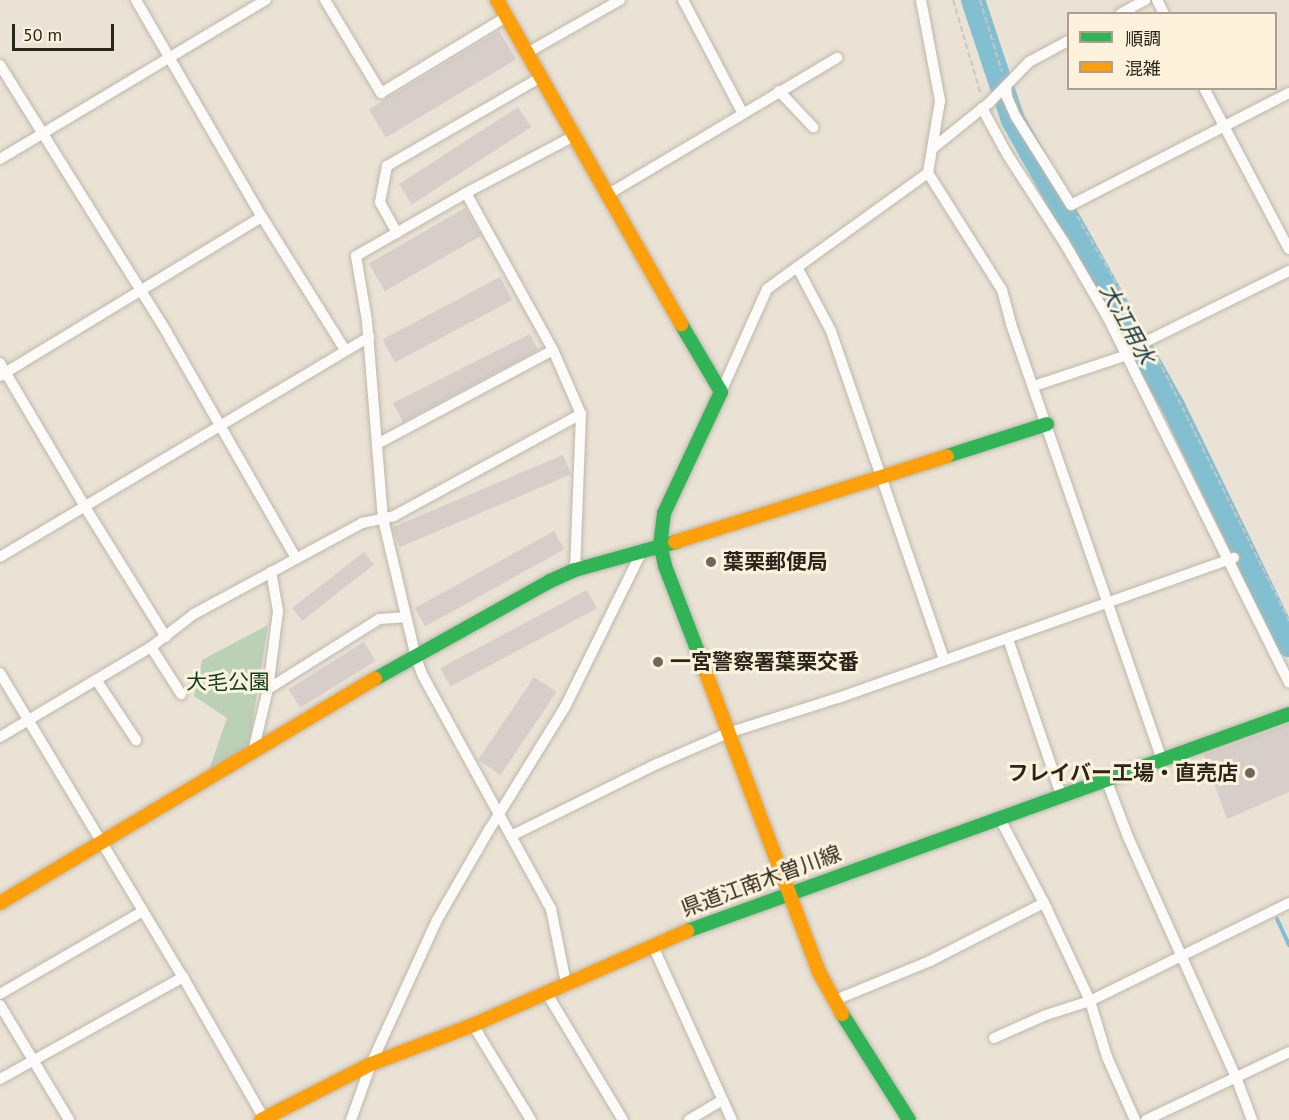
<!DOCTYPE html>
<meta charset="utf-8">
<style>
body{margin:0}
#map{position:relative;width:1289px;height:1120px;overflow:hidden;background:#eae2d4;font-family:"PT Sans","Noto Sans JP",sans-serif}
div>[style]{position:absolute}
.green>*{inset:0;background:#bad0b7}
.stream>*{height:4px;margin:-2px;padding:0 2px;transform-origin:2px;border-radius:2px;background:#82bfd1}
.river>*{height:24px;margin:-12px;padding:0 12px;transform-origin:12px;border-radius:12px;background:#82bfd1}
.building>*{inset:0;background:#d7cdc9;transform-origin:0 0}
.path>*{height:2px;margin-top:-1px;transform-origin:0;background:repeating-linear-gradient(90deg,#c9c6c2 0 6px,transparent 0 9px)}
.roads{filter:drop-shadow(0 0 2px #bdb7ab) drop-shadow(0 0 2px #bdb7ab)}
.street>*{height:10px;margin:-5px;padding:0 5px;transform-origin:5px;border-radius:5px;background:#fcfbf9}
.fast>*{height:14px;margin:-7px;padding:0 7px;transform-origin:7px;border-radius:7px;background:#30b455}
.slow>*{height:14px;margin:-7px;padding:0 7px;transform-origin:7px;border-radius:7px;background:#ff9f0a}
.dots>*{width:16px;height:16px;translate:-50% -50%;box-sizing:border-box;border:3px solid #fef2dd;border-radius:50%}
span{translate:-50% -50%;white-space:nowrap;text-align:center;line-height:1.15;-webkit-text-stroke:6px #fef2dd;paint-order:stroke}
.poi-label{font-size:21px;color:#2b261c;font-weight:700}
.left{translate:0 -50%;text-align:left}
.right{translate:-100% -50%;text-align:right}
.park-label{font-size:21px;color:#0a3f20}
.street-label{font-size:21px;color:#2b261c}
.water-label{font-size:22px;color:#113a48;font-style:italic}
.legend{position:absolute;left:1067px;top:12px;width:210px;height:78px;box-sizing:border-box;background:#fef2dd;border:2px solid #aaa090;margin:0;padding:8px 10px;list-style:none;font-size:18px;color:#2b261c}
.legend li{display:flex;align-items:center;gap:12px;height:30px}
.legend b{width:30px;border:2px solid #aaa090}
.scale{position:absolute;left:12px;top:24px;width:102px;height:27px;box-sizing:border-box;border:3px solid #2b261c;border-top:0;padding-left:8px;font-size:18px;line-height:21px;white-space:nowrap;color:#2b261c;-webkit-text-stroke:4px #fef2dd;paint-order:stroke}
</style>
<div id="map">
<div class="green">
<div style="clip-path:polygon(268px 625px,248px 750px,209px 770px,227px 718px,194px 696px,202px 660px)"></div>
</div>
<div class="stream">
<div style="left:1277px;top:919px;width:29px;rotate:65deg"></div>
</div>
<div class="river">
<div style="left:973px;top:0;width:126px;rotate:71.6deg"></div>
<div style="left:1013px;top:120px;width:325px;rotate:60.8deg"></div>
<div style="left:1172px;top:404px;width:268px;rotate:64.1deg"></div>
</div>
<div class="building">
<div style="left:499px;top:31px;width:33px;height:152px;rotate:59deg"></div>
<div style="left:518px;top:107px;width:24px;height:142px;rotate:57deg"></div>
<div style="left:465px;top:208px;width:32px;height:111px;rotate:60deg"></div>
<div style="left:500px;top:277px;width:26px;height:133px;rotate:62deg"></div>
<div style="clip-path:polygon(530px 334px,538px 350px,403px 422px,393px 403px)"></div>
<div style="left:563px;top:455px;width:21px;height:186px;rotate:67deg"></div>
<div style="left:554px;top:531px;width:21px;height:159px;rotate:61deg"></div>
<div style="left:364px;top:552px;width:16px;height:91px;rotate:52deg"></div>
<div style="left:587px;top:590px;width:21px;height:166px;rotate:62deg"></div>
<div style="left:364px;top:642px;width:22px;height:89px;rotate:58deg"></div>
<div style="left:534px;top:677px;width:27px;height:100px;rotate:34deg"></div>
<div style="clip-path:polygon(1289px 724px,1289px 792px,1227px 819px,1204px 755px)"></div>
</div>
<div class="path">
<div style="left:953px;top:0;width:99px;rotate:73.6deg"></div>
<div style="left:980px;top:0;width:75px;rotate:73deg"></div>
<div style="left:1077px;top:216px;width:132px;rotate:59.6deg"></div>
<div style="left:1154px;top:351px;width:302px;rotate:63.4deg"></div>
</div>
<div class="roads">
<div class="street">
<div style="left:136px;top:0;width:251px;rotate:59.9deg"></div>
<div style="left:262px;top:217px;width:157px;rotate:58deg"></div>
<div style="left:325px;top:0;width:109px;rotate:58.9deg"></div>
<div style="left:381px;top:93px;width:146px;rotate:-31.3deg"></div>
<div style="left:683px;top:0;width:127px;rotate:62.2deg"></div>
<div style="left:921px;top:0;width:103px;rotate:79.3deg"></div>
<div style="left:940px;top:101px;width:73px;rotate:99.5deg"></div>
<div style="left:928px;top:173px;width:138px;rotate:57.7deg"></div>
<div style="left:1002px;top:290px;width:35px;rotate:75deg"></div>
<div style="left:1011px;top:324px;width:460px;rotate:70.9deg"></div>
<div style="left:1157px;top:0;width:16px;rotate:63deg"></div>
<div style="left:1120px;top:14px;width:29px;rotate:-29deg"></div>
<div style="left:527px;top:53px;width:107px;rotate:-29.7deg"></div>
<div style="left:0;top:65px;width:314px;rotate:58deg"></div>
<div style="left:166px;top:331px;width:262px;rotate:60.2deg"></div>
<div style="left:1006px;top:86px;width:11px;rotate:85deg"></div>
<div style="left:1007px;top:97px;width:22px;rotate:66deg"></div>
<div style="left:1016px;top:117px;width:104px;rotate:58deg"></div>
<div style="left:1071px;top:205px;width:245px;rotate:-27.2deg"></div>
<div style="left:1204px;top:88px;width:182px;rotate:62.2deg"></div>
<div style="left:779px;top:91px;width:50px;rotate:46.6deg"></div>
<div style="left:982px;top:108px;width:52px;rotate:61.5deg"></div>
<div style="left:1007px;top:154px;width:105px;rotate:57.1deg"></div>
<div style="left:1064px;top:242px;width:88px;rotate:59.9deg"></div>
<div style="left:1108px;top:318px;width:407px;rotate:63.6deg"></div>
<div style="left:574px;top:136px;width:122px;rotate:152.2deg"></div>
<div style="left:466px;top:193px;width:179px;rotate:61deg"></div>
<div style="left:553px;top:350px;width:70px;rotate:66.4deg"></div>
<div style="left:581px;top:414px;width:156px;rotate:92.2deg"></div>
<div style="left:933px;top:148px;width:72px;rotate:-38.8deg"></div>
<div style="left:989px;top:103px;width:57px;rotate:-45.7deg"></div>
<div style="left:1029px;top:62px;width:44px;rotate:-28.3deg"></div>
<div style="left:0;top:159px;width:310px;rotate:-30.9deg"></div>
<div style="left:466px;top:193px;width:127px;rotate:150.2deg"></div>
<div style="left:356px;top:256px;width:66px;rotate:80.4deg"></div>
<div style="left:367px;top:321px;width:199px;rotate:85.4deg"></div>
<div style="left:383px;top:519px;width:143px;rotate:76.6deg"></div>
<div style="left:416px;top:658px;width:19px;rotate:69deg"></div>
<div style="left:423px;top:676px;width:266px;rotate:61.2deg"></div>
<div style="left:551px;top:909px;width:76px;rotate:78.5deg"></div>
<div style="left:607px;top:195px;width:268px;rotate:-30.8deg"></div>
<div style="left:397px;top:233px;width:35px;rotate:-119deg"></div>
<div style="left:380px;top:202px;width:37px;rotate:-79deg"></div>
<div style="left:387px;top:166px;width:178px;rotate:-30deg"></div>
<div style="left:797px;top:267px;width:72px;rotate:62deg"></div>
<div style="left:831px;top:331px;width:348px;rotate:71deg"></div>
<div style="left:0;top:363px;width:167px;rotate:59.4deg"></div>
<div style="left:85px;top:507px;width:153px;rotate:58.1deg"></div>
<div style="left:0;top:376px;width:306px;rotate:-31.3deg"></div>
<div style="left:1034px;top:386px;width:95px;rotate:-18.4deg"></div>
<div style="left:1124px;top:356px;width:12px;rotate:-42deg"></div>
<div style="left:1133px;top:348px;width:174px;rotate:-26.3deg"></div>
<div style="left:721px;top:392px;width:113px;rotate:-65.9deg"></div>
<div style="left:767px;top:289px;width:198px;rotate:-35.8deg"></div>
<div style="left:379px;top:443px;width:197px;rotate:-28.1deg"></div>
<div style="left:0;top:557px;width:430px;rotate:-30.8deg"></div>
<div style="left:1008px;top:639px;width:165px;rotate:71.2deg"></div>
<div style="left:151px;top:647px;width:56px;rotate:57.4deg"></div>
<div style="left:0;top:673px;width:355px;rotate:59deg"></div>
<div style="left:183px;top:977px;width:165px;rotate:60.2deg"></div>
<div style="left:97px;top:681px;width:71px;rotate:56.5deg"></div>
<div style="left:268px;top:689px;width:131px;rotate:-32.2deg"></div>
<div style="left:379px;top:619px;width:26px;rotate:-4deg"></div>
<div style="left:0;top:737px;width:176px;rotate:-30.8deg"></div>
<div style="left:151px;top:647px;width:54px;rotate:-37.5deg"></div>
<div style="left:194px;top:614px;width:191px;rotate:-28.4deg"></div>
<div style="left:362px;top:523px;width:33px;rotate:-12deg"></div>
<div style="left:394px;top:516px;width:213px;rotate:-28.6deg"></div>
<div style="left:253px;top:752px;width:65px;rotate:-76.6deg"></div>
<div style="left:268px;top:689px;width:79px;rotate:-82.7deg"></div>
<div style="left:278px;top:611px;width:40px;rotate:-100deg"></div>
<div style="left:1106px;top:779px;width:62px;rotate:69.2deg"></div>
<div style="left:1128px;top:837px;width:263px;rotate:65.8deg"></div>
<div style="left:1236px;top:1077px;width:46px;rotate:69.6deg"></div>
<div style="left:999px;top:817px;width:104px;rotate:62.4deg"></div>
<div style="left:1047px;top:909px;width:102px;rotate:64.9deg"></div>
<div style="left:1090px;top:1001px;width:59px;rotate:73.1deg"></div>
<div style="left:1107px;top:1057px;width:69px;rotate:66deg"></div>
<div style="left:511px;top:836px;width:163px;rotate:-26.3deg"></div>
<div style="left:657px;top:764px;width:77px;rotate:-23.6deg"></div>
<div style="left:728px;top:733px;width:115px;rotate:-17.7deg"></div>
<div style="left:838px;top:698px;width:420px;rotate:-19.5deg"></div>
<div style="left:652px;top:944px;width:193px;rotate:65.6deg"></div>
<div style="left:546px;top:992px;width:149px;rotate:59deg"></div>
<div style="left:0;top:994px;width:165px;rotate:-30.1deg"></div>
<div style="left:833px;top:1001px;width:105px;rotate:-22.4deg"></div>
<div style="left:930px;top:961px;width:128px;rotate:-27deg"></div>
<div style="left:0;top:1005px;width:134px;rotate:59deg"></div>
<div style="left:473px;top:1025px;width:111px;rotate:58.6deg"></div>
<div style="left:994px;top:1038px;width:57px;rotate:-23.9deg"></div>
<div style="left:1046px;top:1015px;width:46px;rotate:-17.7deg"></div>
<div style="left:1090px;top:1001px;width:222px;rotate:-26.2deg"></div>
<div style="left:0;top:1079px;width:210px;rotate:-29.1deg"></div>
<div style="left:351px;top:1120px;width:59px;rotate:-70.3deg"></div>
<div style="left:371px;top:1064px;width:158px;rotate:-65.4deg"></div>
<div style="left:437px;top:920px;width:104px;rotate:-60deg"></div>
<div style="left:489px;top:830px;width:145px;rotate:-58.3deg"></div>
<div style="left:565px;top:707px;width:172px;rotate:-63.7deg"></div>
<div style="left:689px;top:1120px;width:39px;rotate:-31deg"></div>
<div style="left:1146px;top:1120px;width:158px;rotate:-25.4deg"></div>
</div>
<div class="fast">
<div style="left:681px;top:324px;width:79px;rotate:59.5deg"></div>
<div style="left:721px;top:392px;width:134px;rotate:115.2deg"></div>
<div style="left:664px;top:513px;width:31px;rotate:97deg"></div>
<div style="left:660px;top:544px;width:23px;rotate:77deg"></div>
<div style="left:665px;top:566px;width:115px;rotate:69deg"></div>
<div style="left:947px;top:456px;width:105px;rotate:-17.7deg"></div>
<div style="left:375px;top:679px;width:201px;rotate:-29.2deg"></div>
<div style="left:550px;top:581px;width:27px;rotate:-24deg"></div>
<div style="left:575px;top:570px;width:104px;rotate:-15.6deg"></div>
<div style="left:687px;top:931px;width:640px;rotate:-19.82deg"></div>
<div style="left:842px;top:1014px;width:125px;rotate:57.7deg"></div>
</div>
<div class="slow">
<div style="left:497px;top:0;width:373px;rotate:60.4deg"></div>
<div style="left:675px;top:542px;width:285px;rotate:-17.5deg"></div>
<div style="left:706px;top:673px;width:320px;rotate:69.3deg"></div>
<div style="left:819px;top:972px;width:48px;rotate:61.3deg"></div>
<div style="left:0;top:903px;width:437px;rotate:-30.9deg"></div>
<div style="left:261px;top:1120px;width:123px;rotate:-27deg"></div>
<div style="left:371px;top:1064px;width:109px;rotate:-20.9deg"></div>
<div style="left:473px;top:1025px;width:234px;rotate:-23.7deg"></div>
</div>
</div>
<div class="dots">
<div style="left:711px;top:562px;background:#6e685c"></div>
<div style="left:658px;top:662px;background:#6e685c"></div>
<div style="left:1250px;top:773px;background:#6e685c"></div>
</div>
<div class="poi-label">
<span class="left" style="left:723px;top:562px">葉栗郵便局</span>
<span class="left" style="left:670px;top:662px">一宮警察署葉栗交番</span>
<span class="right" style="left:1238px;top:773px">フレイバー工場・直売店</span>
</div>
<div class="park-label">
<span style="left:228px;top:682px">大毛公園</span>
</div>
<div class="street-label">
<span style="left:761px;top:881px;rotate:-20deg">県道江南木曽川線</span>
</div>
<div class="water-label">
<span style="left:1127px;top:324px;rotate:61deg">大江用水</span>
</div>
<ul class="legend">
<li><b style="height:8px;background:#30b455"></b>順調</li>
<li><b style="height:8px;background:#ff9f0a"></b>混雑</li>
</ul>
<div class="scale">50 m</div>
</div>
